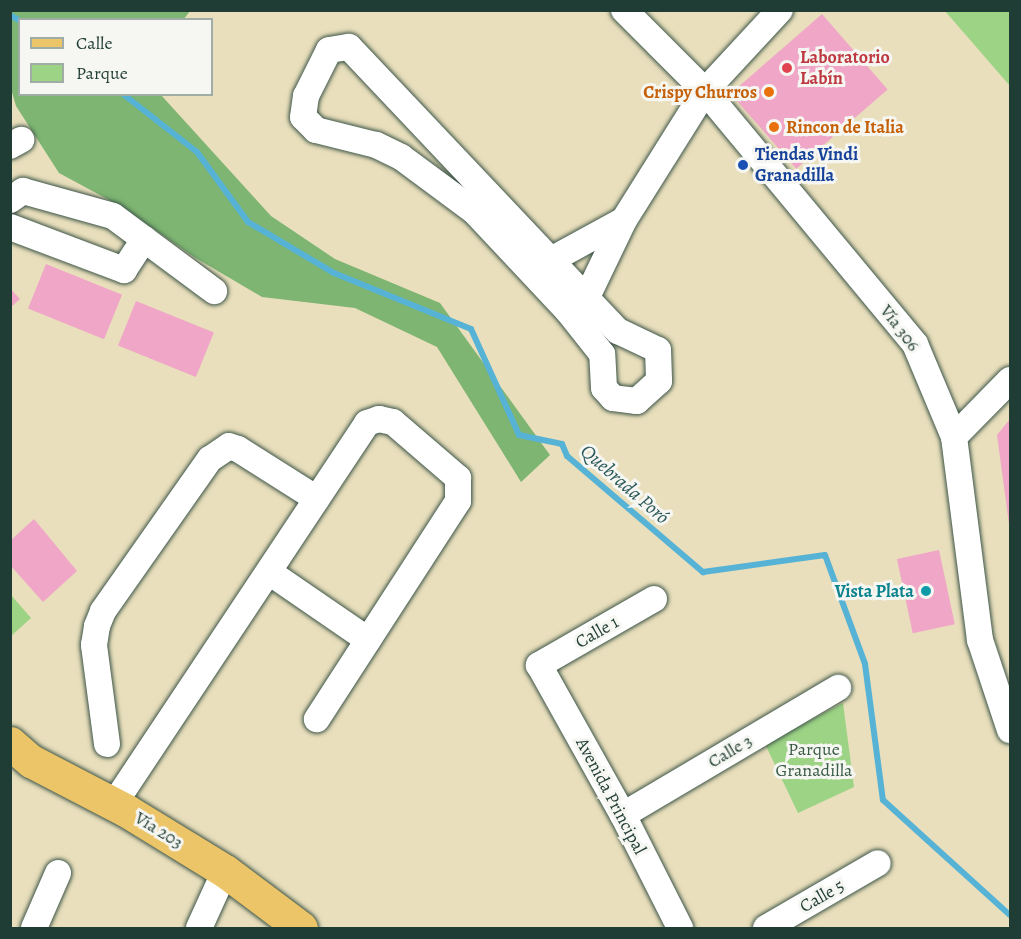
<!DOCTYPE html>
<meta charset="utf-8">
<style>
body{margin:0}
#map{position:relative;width:1021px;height:939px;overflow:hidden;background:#e9dfbc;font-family:Alegreya,serif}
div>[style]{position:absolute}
.green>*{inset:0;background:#9dd385}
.forest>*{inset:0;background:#7eb572}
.stream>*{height:6px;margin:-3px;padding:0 3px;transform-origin:3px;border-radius:3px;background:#56b3d5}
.building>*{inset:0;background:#f0a6c7;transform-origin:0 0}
.roads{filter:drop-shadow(0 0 2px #3d5548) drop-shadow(0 0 2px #3d5548)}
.minor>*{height:26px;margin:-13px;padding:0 13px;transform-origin:13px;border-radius:13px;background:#fff}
.major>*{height:33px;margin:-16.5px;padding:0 16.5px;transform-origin:16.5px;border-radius:16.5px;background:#edc569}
.dots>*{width:16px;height:16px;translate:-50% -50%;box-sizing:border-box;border:3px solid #f6f6f2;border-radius:50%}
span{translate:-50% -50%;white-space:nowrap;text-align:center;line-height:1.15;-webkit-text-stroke:6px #f6f6f2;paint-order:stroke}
.health-label{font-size:18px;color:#be3a42;font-weight:700}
.left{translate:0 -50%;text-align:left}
.food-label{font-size:18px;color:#c56008;font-weight:700}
.right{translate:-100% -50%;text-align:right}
.transit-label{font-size:18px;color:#164399;font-weight:700}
.street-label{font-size:18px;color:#1f3d34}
.culture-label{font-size:18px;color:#0d838f;font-weight:700}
.park-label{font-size:18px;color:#385b44}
.water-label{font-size:20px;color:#2d5a5c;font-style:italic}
.frame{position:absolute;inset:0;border:12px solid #1f3d34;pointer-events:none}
.legend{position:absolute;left:18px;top:18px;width:195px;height:78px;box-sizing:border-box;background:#f6f6f2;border:2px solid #a0aca6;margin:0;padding:8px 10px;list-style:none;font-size:18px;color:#1f3d34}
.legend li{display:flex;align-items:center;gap:12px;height:30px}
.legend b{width:30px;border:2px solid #a0aca6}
</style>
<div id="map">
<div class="green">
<div style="clip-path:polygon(945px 11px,1010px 11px,1010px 86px)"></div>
<div style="clip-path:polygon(11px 595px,31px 618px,11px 636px,10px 636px)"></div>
<div style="clip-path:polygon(843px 703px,854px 787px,798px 813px,765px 744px)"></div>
</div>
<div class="forest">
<div style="clip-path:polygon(11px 11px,190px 11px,184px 19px,20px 20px,20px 94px,161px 95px,271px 216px,335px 259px,440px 303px,550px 455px,521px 482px,437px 347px,355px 308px,262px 297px,194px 257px,122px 207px,59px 173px,16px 106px,11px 89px)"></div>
</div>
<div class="stream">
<div style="left:10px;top:15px;width:12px;rotate:31deg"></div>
<div style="left:123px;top:94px;width:94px;rotate:38.1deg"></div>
<div style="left:197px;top:152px;width:87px;rotate:53.9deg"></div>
<div style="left:248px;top:222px;width:100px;rotate:30.7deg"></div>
<div style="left:334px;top:273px;width:148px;rotate:22.2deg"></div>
<div style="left:471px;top:329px;width:116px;rotate:65.6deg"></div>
<div style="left:519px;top:435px;width:44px;rotate:11.8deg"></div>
<div style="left:562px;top:444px;width:13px;rotate:67deg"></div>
<div style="left:567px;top:456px;width:179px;rotate:40.5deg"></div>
<div style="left:703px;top:572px;width:123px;rotate:-7.9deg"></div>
<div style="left:825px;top:555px;width:116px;rotate:69.8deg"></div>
<div style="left:865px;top:664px;width:137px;rotate:82.5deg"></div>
<div style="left:883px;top:800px;width:171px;rotate:42.2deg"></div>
</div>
<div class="building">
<div style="left:822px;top:14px;width:100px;height:121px;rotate:49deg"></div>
<div style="left:46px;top:264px;width:82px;height:48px;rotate:22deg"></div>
<div style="clip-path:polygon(10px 288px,20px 299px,10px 308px)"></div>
<div style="left:136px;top:301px;width:84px;height:48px;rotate:22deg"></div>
<div style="clip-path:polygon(1010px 419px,1010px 524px,1009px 524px,997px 435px)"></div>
<div style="clip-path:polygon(34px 519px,77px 571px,43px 602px,10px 565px,10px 541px)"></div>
<div style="left:939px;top:550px;width:76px;height:43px;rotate:78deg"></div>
</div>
<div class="roads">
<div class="minor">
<div style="left:624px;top:10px;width:115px;rotate:45deg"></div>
<div style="left:705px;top:91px;width:329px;rotate:50.3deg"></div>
<div style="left:915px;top:344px;width:101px;rotate:67.2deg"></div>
<div style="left:954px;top:437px;width:205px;rotate:82.7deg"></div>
<div style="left:980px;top:640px;width:95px;rotate:71.6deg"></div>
<div style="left:349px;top:47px;width:391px;rotate:46.6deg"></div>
<div style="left:618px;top:331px;width:44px;rotate:25.4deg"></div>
<div style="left:658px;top:350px;width:31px;rotate:88deg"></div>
<div style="left:659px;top:381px;width:30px;rotate:138deg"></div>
<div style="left:637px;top:401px;width:24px;rotate:-173deg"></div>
<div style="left:613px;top:398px;width:13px;rotate:-132deg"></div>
<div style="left:604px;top:388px;width:34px;rotate:-93deg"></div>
<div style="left:602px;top:354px;width:55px;rotate:-128.3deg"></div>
<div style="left:568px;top:311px;width:137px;rotate:-133.2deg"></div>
<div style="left:474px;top:211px;width:91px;rotate:-143.5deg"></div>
<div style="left:401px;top:157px;width:28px;rotate:-154deg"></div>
<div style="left:376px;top:145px;width:62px;rotate:-166deg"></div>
<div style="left:316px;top:130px;width:18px;rotate:-135deg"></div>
<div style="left:303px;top:117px;width:21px;rotate:-82deg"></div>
<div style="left:306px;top:96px;width:51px;rotate:-63.4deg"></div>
<div style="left:329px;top:50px;width:20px;rotate:-9deg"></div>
<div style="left:10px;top:146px;width:13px;rotate:-29deg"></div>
<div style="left:10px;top:200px;width:16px;rotate:-35deg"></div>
<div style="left:23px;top:191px;width:93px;rotate:15.5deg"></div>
<div style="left:113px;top:216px;width:126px;rotate:36.6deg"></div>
<div style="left:10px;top:227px;width:122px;rotate:20.7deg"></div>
<div style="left:124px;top:270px;width:37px;rotate:-57deg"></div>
<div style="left:540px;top:270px;width:15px;rotate:-42deg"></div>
<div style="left:551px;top:260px;width:83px;rotate:-28.7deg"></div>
<div style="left:573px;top:308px;width:16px;rotate:-35deg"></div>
<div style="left:586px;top:299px;width:88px;rotate:-64.3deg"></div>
<div style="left:624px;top:220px;width:152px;rotate:-57.9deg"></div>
<div style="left:705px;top:91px;width:110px;rotate:-47.2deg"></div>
<div style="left:954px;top:437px;width:80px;rotate:-45.5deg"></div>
<div style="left:269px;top:572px;width:120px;rotate:34.5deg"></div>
<div style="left:654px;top:599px;width:133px;rotate:150.1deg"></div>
<div style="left:539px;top:665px;width:172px;rotate:60.8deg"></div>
<div style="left:623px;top:815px;width:127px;rotate:63.2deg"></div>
<div style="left:107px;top:744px;width:100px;rotate:-97.5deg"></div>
<div style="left:94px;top:645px;width:19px;rotate:-81deg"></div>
<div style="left:97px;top:626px;width:16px;rotate:-68deg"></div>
<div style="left:103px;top:611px;width:186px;rotate:-54.9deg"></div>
<div style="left:210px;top:459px;width:23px;rotate:-34deg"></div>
<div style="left:229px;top:446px;width:9px;rotate:18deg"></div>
<div style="left:238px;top:449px;width:93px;rotate:32.3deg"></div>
<div style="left:114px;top:804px;width:457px;rotate:-56.4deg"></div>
<div style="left:367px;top:423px;width:13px;rotate:-18deg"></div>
<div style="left:379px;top:419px;width:14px;rotate:12deg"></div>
<div style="left:393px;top:422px;width:86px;rotate:40.7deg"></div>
<div style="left:458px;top:478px;width:23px;rotate:90deg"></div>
<div style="left:458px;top:501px;width:260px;rotate:122.9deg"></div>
<div style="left:623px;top:815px;width:250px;rotate:-30.6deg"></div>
<div style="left:34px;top:928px;width:60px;rotate:-66.4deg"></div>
<div style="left:199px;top:928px;width:63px;rotate:-65.5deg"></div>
<div style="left:766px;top:928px;width:129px;rotate:-30.1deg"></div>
</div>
<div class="major">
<div style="left:10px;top:743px;width:28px;rotate:41deg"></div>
<div style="left:31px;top:761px;width:108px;rotate:27.5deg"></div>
<div style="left:127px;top:811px;width:115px;rotate:31.5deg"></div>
<div style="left:225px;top:871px;width:95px;rotate:36.9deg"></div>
</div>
</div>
<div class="dots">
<div style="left:787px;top:68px;background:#e0444e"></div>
<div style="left:769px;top:92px;background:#e8710a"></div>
<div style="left:774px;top:127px;background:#e8710a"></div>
<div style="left:743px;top:165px;background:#1a4fb4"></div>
<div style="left:926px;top:591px;background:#0f9aa8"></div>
</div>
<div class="health-label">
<span class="left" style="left:800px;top:68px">Laboratorio<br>Labín</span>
</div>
<div class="food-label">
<span class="right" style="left:757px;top:92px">Crispy Churros</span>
<span class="left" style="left:786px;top:127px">Rincon de Italia</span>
</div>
<div class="transit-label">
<span class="left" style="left:755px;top:165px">Tiendas Vindi<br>Granadilla</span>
</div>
<div class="street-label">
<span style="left:900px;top:328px;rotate:53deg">Vía 306</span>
<span style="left:597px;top:632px;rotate:-30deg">Calle 1</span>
<span style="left:730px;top:751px;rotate:-31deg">Calle 3</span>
<span style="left:611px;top:796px;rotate:62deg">Avenida Principal</span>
<span style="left:159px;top:830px;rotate:32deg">Vía 203</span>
<span style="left:822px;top:896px;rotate:-30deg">Calle 5</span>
</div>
<div class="culture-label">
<span class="right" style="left:914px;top:591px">Vista Plata</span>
</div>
<div class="park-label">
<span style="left:814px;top:760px">Parque<br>Granadilla</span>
</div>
<div class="water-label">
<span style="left:625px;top:484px;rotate:41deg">Quebrada Poró</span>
</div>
<div class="frame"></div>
<ul class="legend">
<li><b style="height:8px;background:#edc569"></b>Calle</li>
<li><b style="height:16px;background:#9dd385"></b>Parque</li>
</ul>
</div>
